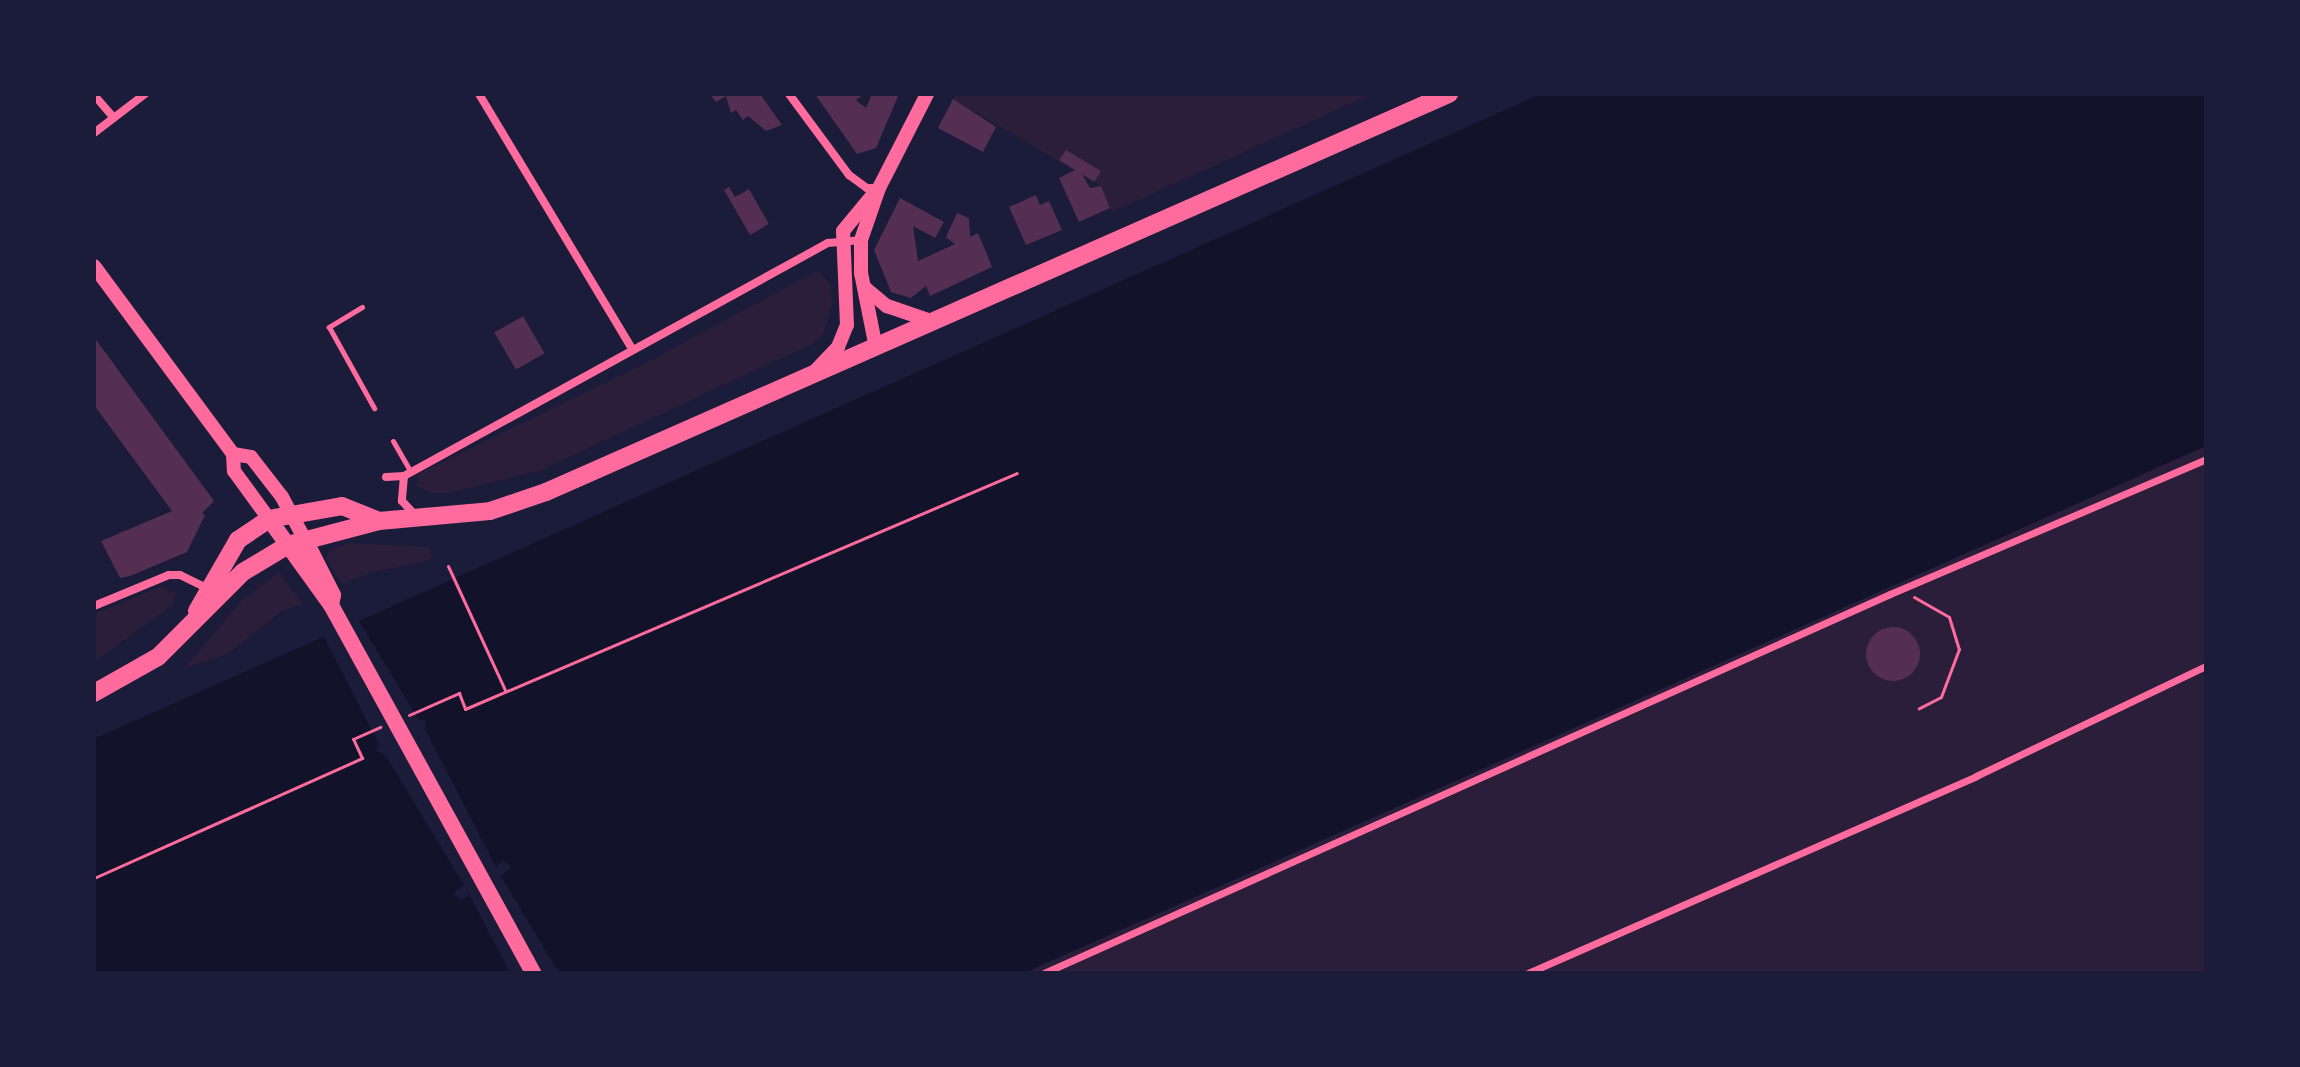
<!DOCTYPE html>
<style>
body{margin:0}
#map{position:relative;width:2300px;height:1067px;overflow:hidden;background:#1b1b3a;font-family:"Alegreya Sans",sans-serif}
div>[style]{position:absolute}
.green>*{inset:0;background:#2a1e3b}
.water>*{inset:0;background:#12122b}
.pier>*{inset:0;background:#1b1b3a}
.building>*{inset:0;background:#542f53;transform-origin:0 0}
.round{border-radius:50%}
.path>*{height:3px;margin:-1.5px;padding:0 1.5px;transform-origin:1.5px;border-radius:1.5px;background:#ff6b9d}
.service>*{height:5px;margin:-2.5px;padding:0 2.5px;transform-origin:2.5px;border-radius:2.5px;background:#ff6b9d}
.pedestrian>*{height:7px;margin:-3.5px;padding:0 3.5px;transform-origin:3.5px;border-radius:3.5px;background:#ff6b9d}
.minor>*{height:8px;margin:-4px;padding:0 4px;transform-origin:4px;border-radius:4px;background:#ff6b9d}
.secondary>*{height:14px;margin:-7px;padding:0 7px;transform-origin:7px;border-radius:7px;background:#ff6b9d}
.primary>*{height:16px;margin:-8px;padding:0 8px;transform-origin:8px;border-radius:8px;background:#ff6b9d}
.trunk>*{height:18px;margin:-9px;padding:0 9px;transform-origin:9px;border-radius:9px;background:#ff6b9d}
span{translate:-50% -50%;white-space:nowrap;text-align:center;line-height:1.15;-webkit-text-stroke:6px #1b1b3a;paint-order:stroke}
.frame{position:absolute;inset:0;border:96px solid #1b1b3a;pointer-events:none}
</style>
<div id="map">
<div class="green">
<div style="clip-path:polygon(956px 94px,1372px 94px,1112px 212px,1101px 186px,953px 99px)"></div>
<div style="clip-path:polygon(818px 270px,830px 283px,832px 304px,823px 335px,812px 344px,539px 471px,450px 493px,431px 493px,417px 486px,418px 474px,653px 359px)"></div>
<div style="clip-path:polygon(2206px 446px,2206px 973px,1024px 973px,1192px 899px)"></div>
<div style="clip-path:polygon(349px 543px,429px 547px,432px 555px,429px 561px,372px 572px,342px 584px,326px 558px,330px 550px)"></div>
<div style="clip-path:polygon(279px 572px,303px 604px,282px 611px,229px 653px,184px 669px,242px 600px)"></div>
<div style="clip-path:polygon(161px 586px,176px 593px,173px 605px,94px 662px,94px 614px)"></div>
</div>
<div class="water">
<div style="clip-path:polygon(1541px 94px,2206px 94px,2206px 446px,1024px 973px,94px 973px,94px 739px)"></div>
</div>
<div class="pier">
<div style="clip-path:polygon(362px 614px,359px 621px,419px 720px,425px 720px,426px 731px,496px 867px,503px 860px,511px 867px,501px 876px,559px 973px,510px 973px,469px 894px,462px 900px,453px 893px,464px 885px,386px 756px,376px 750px,379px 744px,324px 637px,316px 636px)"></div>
</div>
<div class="building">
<div style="clip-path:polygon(710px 94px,760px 94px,782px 125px,766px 131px,748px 116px,743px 120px,736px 110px,731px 113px,726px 96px,716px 102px)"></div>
<div style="clip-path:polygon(815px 94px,864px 94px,856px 100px,866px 108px,872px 94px,899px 94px,876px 148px,857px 154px)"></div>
<div style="clip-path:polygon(953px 99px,996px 127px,983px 152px,938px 128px)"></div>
<div style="clip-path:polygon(1066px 150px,1101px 171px,1094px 182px,1082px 174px,1090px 188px,1101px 186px,1110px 208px,1079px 222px,1059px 178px,1075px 170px,1059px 160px)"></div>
<div style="clip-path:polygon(729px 187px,735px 197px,749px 189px,769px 224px,750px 235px,724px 190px)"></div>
<div style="clip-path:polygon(1036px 195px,1040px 205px,1049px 201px,1062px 230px,1026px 245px,1009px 207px)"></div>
<div style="clip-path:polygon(900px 198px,944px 222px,935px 238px,913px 226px,918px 261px,955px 244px,946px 237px,957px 213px,969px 218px,970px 237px,978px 233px,992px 267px,930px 296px,926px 286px,911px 298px,891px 292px,874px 250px)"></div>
<div style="left:523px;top:316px;width:43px;height:33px;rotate:60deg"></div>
<div style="clip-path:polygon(94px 337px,214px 501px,202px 513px,205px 515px,187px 552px,130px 576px,120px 578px,101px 541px,172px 511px,94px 405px)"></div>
<div class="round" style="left:1866px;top:627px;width:54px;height:54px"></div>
</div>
<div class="path">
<div style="left:448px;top:566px;width:136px;rotate:65.3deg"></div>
<div style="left:1914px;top:597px;width:40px;rotate:29.7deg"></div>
<div style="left:1949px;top:617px;width:34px;rotate:73deg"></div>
<div style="left:1959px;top:649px;width:51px;rotate:110.6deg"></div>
<div style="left:1941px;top:697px;width:25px;rotate:153deg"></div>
<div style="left:409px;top:715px;width:55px;rotate:-23.7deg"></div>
<div style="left:459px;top:693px;width:17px;rotate:69deg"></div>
<div style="left:465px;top:709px;width:600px;rotate:-23.15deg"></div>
<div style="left:94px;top:878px;width:294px;rotate:-24.1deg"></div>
<div style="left:362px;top:758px;width:21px;rotate:-115deg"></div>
<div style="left:353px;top:739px;width:30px;rotate:-24deg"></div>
</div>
<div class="service">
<div style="left:362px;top:307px;width:39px;rotate:149deg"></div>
<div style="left:329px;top:327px;width:93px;rotate:60.9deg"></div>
<div style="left:393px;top:441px;width:36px;rotate:60deg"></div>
</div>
<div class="pedestrian">
<div style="left:1044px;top:973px;width:927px;rotate:-24.13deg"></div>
<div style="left:1890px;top:594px;width:344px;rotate:-23.1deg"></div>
<div style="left:1528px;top:973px;width:489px;rotate:-23.7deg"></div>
<div style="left:1976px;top:776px;width:255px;rotate:-25.6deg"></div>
</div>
<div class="minor">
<div style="left:479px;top:94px;width:297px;rotate:59deg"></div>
<div style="left:789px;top:94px;width:101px;rotate:53.5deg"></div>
<div style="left:849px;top:175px;width:22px;rotate:36deg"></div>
<div style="left:867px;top:188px;width:12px"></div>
<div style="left:94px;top:95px;width:30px;rotate:49deg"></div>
<div style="left:94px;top:133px;width:64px;rotate:-37.4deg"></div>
<div style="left:404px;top:476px;width:25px;rotate:95deg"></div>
<div style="left:402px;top:501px;width:18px;rotate:47deg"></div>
<div style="left:386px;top:477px;width:18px;rotate:-3deg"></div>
<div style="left:404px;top:476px;width:484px;rotate:-28.8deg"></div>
<div style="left:828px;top:243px;width:33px;rotate:-5deg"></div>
<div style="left:94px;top:606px;width:81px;rotate:-22.5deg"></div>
<div style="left:169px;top:575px;width:11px"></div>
<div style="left:180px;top:575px;width:30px;rotate:26deg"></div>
</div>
<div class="secondary">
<div style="left:94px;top:266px;width:234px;rotate:53.5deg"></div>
<div style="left:233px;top:454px;width:17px;rotate:87deg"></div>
<div style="left:234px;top:471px;width:59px;rotate:53.9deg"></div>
<div style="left:864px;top:287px;width:30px;rotate:40deg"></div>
<div style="left:887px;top:306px;width:50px;rotate:18.8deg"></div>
<div style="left:876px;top:348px;width:76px;rotate:-101.3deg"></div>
<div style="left:861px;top:273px;width:33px;rotate:-90deg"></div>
<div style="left:861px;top:240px;width:55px;rotate:-70.9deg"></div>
<div style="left:879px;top:188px;width:106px;rotate:-62.9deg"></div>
<div style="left:816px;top:370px;width:32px;rotate:-46deg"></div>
<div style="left:838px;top:347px;width:24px;rotate:-68deg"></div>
<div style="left:847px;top:325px;width:94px;rotate:-92.4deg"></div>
<div style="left:843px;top:231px;width:52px;rotate:-50.5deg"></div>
<div style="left:233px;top:454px;width:18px;rotate:9deg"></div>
<div style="left:251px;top:457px;width:51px;rotate:52.2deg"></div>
<div style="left:282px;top:497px;width:47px;rotate:61.8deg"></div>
</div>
<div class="primary">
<div style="left:269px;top:519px;width:106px;rotate:54.2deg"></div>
<div style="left:331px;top:605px;width:420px;rotate:61.2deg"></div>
<div style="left:304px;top:538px;width:64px;rotate:63deg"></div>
<div style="left:333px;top:595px;width:10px;rotate:101deg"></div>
</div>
<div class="trunk">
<div style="left:197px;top:611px;width:82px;rotate:-60deg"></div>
<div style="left:238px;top:540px;width:37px;rotate:-34deg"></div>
<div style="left:269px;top:519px;width:74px;rotate:-10.1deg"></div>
<div style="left:342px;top:506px;width:40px;rotate:22deg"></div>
<div style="left:94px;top:693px;width:73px;rotate:-29.4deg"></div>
<div style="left:158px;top:657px;width:120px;rotate:-45deg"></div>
<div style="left:243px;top:572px;width:52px;rotate:-31deg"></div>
<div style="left:288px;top:545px;width:94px;rotate:-14.8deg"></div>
<div style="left:379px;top:521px;width:111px;rotate:-5.1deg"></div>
<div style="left:490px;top:511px;width:59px;rotate:-18.7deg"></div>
<div style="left:546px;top:492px;width:987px;rotate:-23.79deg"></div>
</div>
<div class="frame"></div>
</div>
